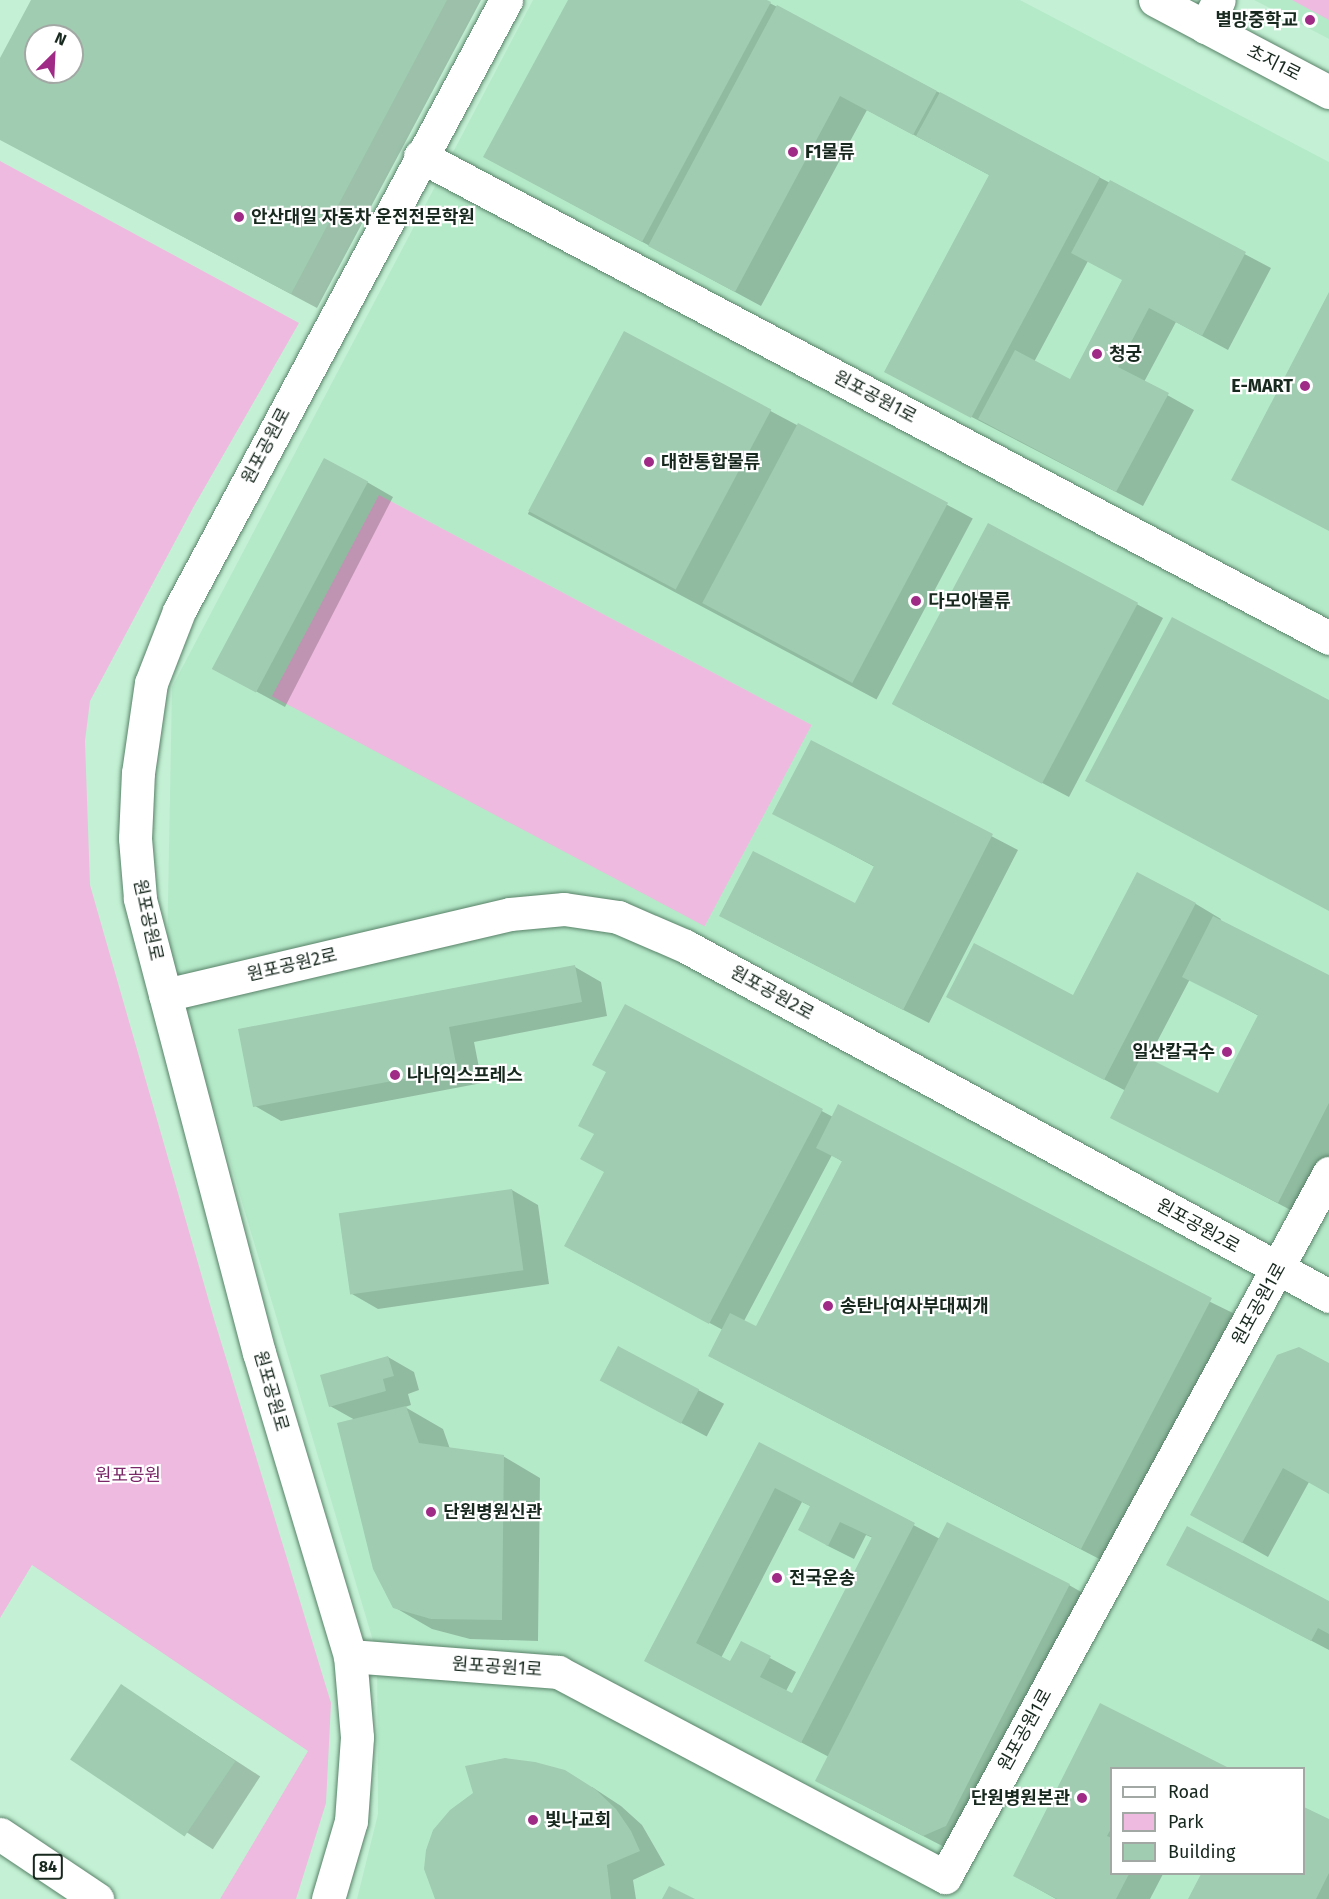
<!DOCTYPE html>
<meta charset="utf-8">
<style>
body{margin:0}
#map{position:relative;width:1329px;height:1899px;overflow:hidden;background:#c4f1d5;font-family:"Fira Sans","Noto Sans KR",sans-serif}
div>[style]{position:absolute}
.built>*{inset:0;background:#b5eac9}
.green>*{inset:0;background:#efbadf;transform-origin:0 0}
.shadow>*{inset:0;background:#0003;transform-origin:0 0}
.building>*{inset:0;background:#a0ccb1;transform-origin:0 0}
.roads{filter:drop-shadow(0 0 2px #598269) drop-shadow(0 0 2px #598269)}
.tertiary>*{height:33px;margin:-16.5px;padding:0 16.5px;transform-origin:16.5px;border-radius:16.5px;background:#fff}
.primary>*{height:33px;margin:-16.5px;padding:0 16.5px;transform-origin:16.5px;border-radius:16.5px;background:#fff}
.dots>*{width:16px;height:16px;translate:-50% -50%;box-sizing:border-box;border:3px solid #fff;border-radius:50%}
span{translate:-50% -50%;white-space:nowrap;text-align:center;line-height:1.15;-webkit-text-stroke:4.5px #fff;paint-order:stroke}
.shield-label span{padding:2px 4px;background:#fff;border:2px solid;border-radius:4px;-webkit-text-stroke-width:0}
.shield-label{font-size:16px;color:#17281e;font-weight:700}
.poi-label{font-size:18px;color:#17281e;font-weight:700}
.right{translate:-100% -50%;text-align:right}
.left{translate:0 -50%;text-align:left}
.street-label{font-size:18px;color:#17281e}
.park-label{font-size:18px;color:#7b2869}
.legend{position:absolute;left:1110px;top:1767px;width:195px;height:108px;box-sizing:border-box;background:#fff;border:2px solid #a2a9a5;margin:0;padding:8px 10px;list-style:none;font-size:18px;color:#17281e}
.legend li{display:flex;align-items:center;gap:12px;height:30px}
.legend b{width:30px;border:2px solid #a2a9a5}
.north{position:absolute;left:24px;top:24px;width:60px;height:60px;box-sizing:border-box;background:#fff;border:2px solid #a2a9a5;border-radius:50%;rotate:24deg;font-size:16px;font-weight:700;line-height:24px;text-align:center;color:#17281e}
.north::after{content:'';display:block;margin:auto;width:21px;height:27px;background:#9f2b87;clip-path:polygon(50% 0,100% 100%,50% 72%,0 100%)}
</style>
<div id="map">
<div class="built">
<div style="clip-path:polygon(evenodd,533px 0,1020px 0,1329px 162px,1329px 1899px,357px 1899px,378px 1814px,377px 1654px,167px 951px,172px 687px,533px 0,1112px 1768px,1304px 1768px,1304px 1874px,1112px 1874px,1112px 1768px)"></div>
<div style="clip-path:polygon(1254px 0,1329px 0,1329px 39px)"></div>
</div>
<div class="green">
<div style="clip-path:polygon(1292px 0,1329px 0,1329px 20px)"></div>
<div style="clip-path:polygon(0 161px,299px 323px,194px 506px,90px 701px,85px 741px,90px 885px,214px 1319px,331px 1703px,326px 1803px,296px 1899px,220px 1899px,308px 1751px,32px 1565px,0 1618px)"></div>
<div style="left:379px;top:495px;width:490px;height:228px;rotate:28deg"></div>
</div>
<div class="shadow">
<div style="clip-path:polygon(evenodd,33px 0,481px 0,317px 308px,0 139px,0 61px,33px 0,36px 36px,72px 36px,72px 72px,36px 72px,36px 36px)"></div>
<div style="clip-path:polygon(evenodd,569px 0,764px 0,1271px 268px,1228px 350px,1176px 322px,1144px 382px,1194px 410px,1143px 506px,912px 386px,991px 176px,867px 110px,761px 306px,511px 171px,569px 0,1088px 261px,1124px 280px,1070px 381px,1034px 362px,1088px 261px)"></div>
<div style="left:624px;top:333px;width:395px;height:205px;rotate:28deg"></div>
<div style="clip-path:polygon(367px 482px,393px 497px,285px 707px,217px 670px)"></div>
<div style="clip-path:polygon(988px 525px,1163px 618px,1069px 797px,920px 719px)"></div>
<div style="clip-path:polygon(811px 742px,1018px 850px,929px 1023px,747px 930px,855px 905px,875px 867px,774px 813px)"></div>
<div style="clip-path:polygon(evenodd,1138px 874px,1196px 904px,1221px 919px,1220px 921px,1329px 976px,1329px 1168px,1304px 1217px,1112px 1117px,1126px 1091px,948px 997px,1074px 997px,1138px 874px,1190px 979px,1259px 1016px,1218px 1095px,1148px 1059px,1190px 979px)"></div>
<div style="clip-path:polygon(575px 967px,601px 982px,607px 1016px,474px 1042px,482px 1083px,281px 1121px,255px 1106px)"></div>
<div style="clip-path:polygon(evenodd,626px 1006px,833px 1117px,1237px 1315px,1107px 1563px,736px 1370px,723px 1330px,592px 1261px,606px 1172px,596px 1134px,626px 1006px,832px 1155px,843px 1162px,757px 1328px,744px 1321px,832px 1155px)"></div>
<div style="clip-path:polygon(512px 1190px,538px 1205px,549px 1284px,378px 1309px,352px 1294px)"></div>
<div style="left:619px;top:1348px;width:119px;height:37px;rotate:28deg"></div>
<div style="clip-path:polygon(388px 1357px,414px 1372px,419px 1390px,408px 1394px,411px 1405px,405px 1407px,443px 1429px,450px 1449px,503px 1456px,540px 1478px,538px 1641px,470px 1639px,432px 1629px,394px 1607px,355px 1420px,330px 1406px)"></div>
<div style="clip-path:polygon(1329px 1365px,1329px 1493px,1309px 1482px,1268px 1557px,1218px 1529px)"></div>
<div style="clip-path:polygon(evenodd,759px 1444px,940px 1539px,1069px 1585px,1095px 1600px,950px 1850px,817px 1781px,829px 1757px,672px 1675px,759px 1444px,802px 1502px,812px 1507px,826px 1545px,854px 1559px,866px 1535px,873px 1538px,793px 1695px,786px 1691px,796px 1672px,742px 1643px,731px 1663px,721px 1658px,802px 1502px)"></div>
<div style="clip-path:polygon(1194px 1579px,1329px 1602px,1329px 1650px)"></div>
<div style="left:121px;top:1686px;width:166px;height:87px;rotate:33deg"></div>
<div style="clip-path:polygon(1101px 1706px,1225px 1768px,1112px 1768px,1112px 1874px,1163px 1874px,1150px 1899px,1056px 1899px,1015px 1876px)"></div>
<div style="clip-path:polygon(592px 1787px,621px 1806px,642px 1825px,665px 1865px,633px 1880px,636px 1899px,438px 1899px)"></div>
<div style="clip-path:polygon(1304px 1808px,1329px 1821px,1329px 1899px,1190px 1899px,1203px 1874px,1304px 1874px)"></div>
</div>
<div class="building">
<div style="clip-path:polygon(evenodd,31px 0,447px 0,291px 294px,0 140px,0 58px,31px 0,36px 36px,72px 36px,72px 72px,36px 72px,36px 36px)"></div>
<div style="clip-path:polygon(568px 0,767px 0,771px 2px,642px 242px,483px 157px)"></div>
<div style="clip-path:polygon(777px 5px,937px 91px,913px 135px,840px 96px,735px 292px,648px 246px)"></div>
<div style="clip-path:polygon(940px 92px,1100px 177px,971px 418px,884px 372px,989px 175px,916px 136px)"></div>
<div style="clip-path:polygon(1110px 180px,1246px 252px,1202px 336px,1149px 308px,1118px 367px,1169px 393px,1116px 492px,978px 419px,1015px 350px,1070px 379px,1122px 280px,1071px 253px)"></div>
<div style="clip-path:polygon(1329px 292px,1329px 531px,1231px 480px)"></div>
<div style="left:624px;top:331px;width:167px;height:204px;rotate:28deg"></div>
<div style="left:798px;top:423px;width:170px;height:204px;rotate:28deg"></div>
<div style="left:324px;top:458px;width:50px;height:239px;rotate:28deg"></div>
<div style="left:988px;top:523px;width:170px;height:205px;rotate:28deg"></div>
<div style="clip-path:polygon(1172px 617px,1329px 700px,1329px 911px,1085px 781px)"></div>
<div style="clip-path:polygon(811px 740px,993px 834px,903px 1010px,719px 916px,753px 851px,855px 903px,874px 866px,772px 814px)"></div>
<div style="clip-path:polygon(1137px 872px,1196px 903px,1104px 1080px,946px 997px,974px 943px,1073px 995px)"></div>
<div style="clip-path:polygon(1213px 916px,1329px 975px,1329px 1103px,1278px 1203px,1110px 1118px,1142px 1055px,1218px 1093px,1258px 1015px,1182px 977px)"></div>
<div style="clip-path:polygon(575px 965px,582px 1002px,449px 1027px,457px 1069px,253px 1107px,238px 1029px)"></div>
<div style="clip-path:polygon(625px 1004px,823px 1109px,709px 1324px,564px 1246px,604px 1172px,580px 1159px,594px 1134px,578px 1126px,606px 1072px,592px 1065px)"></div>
<div style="clip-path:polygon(838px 1104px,1212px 1298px,1081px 1549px,708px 1356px,730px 1313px,756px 1326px,842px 1161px,816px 1148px)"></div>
<div style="left:512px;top:1189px;width:82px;height:175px;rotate:82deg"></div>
<div style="left:618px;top:1346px;width:92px;height:39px;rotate:28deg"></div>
<div style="clip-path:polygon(1299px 1347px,1329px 1363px,1329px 1494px,1283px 1468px,1242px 1543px,1190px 1515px,1277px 1355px)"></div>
<div style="clip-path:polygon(388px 1356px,394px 1376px,383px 1379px,386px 1391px,329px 1407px,320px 1375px)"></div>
<div style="clip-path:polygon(406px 1406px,419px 1443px,504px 1455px,502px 1620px,431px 1619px,393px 1608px,373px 1569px,337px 1423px)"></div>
<div style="clip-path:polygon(evenodd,759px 1442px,915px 1523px,801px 1743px,644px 1661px,759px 1442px,775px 1488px,810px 1506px,798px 1530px,828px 1546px,840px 1522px,872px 1537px,792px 1693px,760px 1677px,771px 1656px,741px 1641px,730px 1661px,696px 1643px,775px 1488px)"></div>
<div style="clip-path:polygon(947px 1522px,1070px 1584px,946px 1826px,923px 1836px,815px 1781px)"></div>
<div style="clip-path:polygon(1187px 1526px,1329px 1601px,1329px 1634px,1318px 1628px,1311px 1641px,1166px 1565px)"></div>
<div style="left:121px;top:1684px;width:138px;height:91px;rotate:34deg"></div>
<div style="clip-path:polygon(1100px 1703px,1229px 1768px,1112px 1768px,1112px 1827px,1107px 1836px,1112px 1838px,1112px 1874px,1129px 1874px,1116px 1899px,1057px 1899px,1013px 1876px)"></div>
<div style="clip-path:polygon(505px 1758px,535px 1762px,565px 1770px,595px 1789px,616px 1809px,631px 1831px,640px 1851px,607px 1865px,611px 1899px,435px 1899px,424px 1869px,426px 1850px,433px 1830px,450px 1810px,473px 1793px,465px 1766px)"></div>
<div style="clip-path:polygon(1304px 1807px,1329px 1819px,1329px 1873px,1316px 1899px,1188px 1899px,1201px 1874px,1304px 1874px)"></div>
<div style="clip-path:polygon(669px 1886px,695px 1899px,662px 1899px)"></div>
</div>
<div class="roads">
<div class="tertiary">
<div style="left:1155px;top:0;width:197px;rotate:27.9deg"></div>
<div style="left:1205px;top:27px;width:30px;rotate:-63deg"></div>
<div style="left:420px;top:156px;width:1029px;rotate:27.93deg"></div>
<div style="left:165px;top:995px;width:354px;rotate:-13.2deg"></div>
<div style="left:510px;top:914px;width:54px;rotate:-5.3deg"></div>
<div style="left:564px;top:909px;width:55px;rotate:8.4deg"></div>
<div style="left:618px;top:917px;width:73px;rotate:23.4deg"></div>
<div style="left:685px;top:946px;width:733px;rotate:28.52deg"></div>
<div style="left:350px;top:1656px;width:209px;rotate:4.4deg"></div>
<div style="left:558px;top:1672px;width:438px;rotate:27.9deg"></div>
<div style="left:945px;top:1877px;width:802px;rotate:-61.39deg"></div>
<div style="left:328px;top:1899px;width:81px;rotate:-73.6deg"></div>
<div style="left:351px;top:1821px;width:84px;rotate:-85.9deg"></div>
<div style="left:357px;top:1737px;width:81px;rotate:-94.9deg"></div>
<div style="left:350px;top:1656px;width:316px;rotate:-106.7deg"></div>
<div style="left:259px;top:1353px;width:470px;rotate:-104.7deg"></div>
<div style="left:140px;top:898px;width:60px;rotate:-94.8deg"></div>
<div style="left:135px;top:838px;width:65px;rotate:-87.4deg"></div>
<div style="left:138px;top:773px;width:91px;rotate:-81.8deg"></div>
<div style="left:151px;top:683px;width:77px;rotate:-68.7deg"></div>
<div style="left:179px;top:611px;width:693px;rotate:-61.84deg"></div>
</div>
<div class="primary">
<div style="left:0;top:1834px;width:117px;rotate:33.8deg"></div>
</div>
</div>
<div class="dots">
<div style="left:1310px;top:20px;background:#9f2b87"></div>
<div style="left:793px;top:152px;background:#9f2b87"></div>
<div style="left:239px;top:217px;background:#9f2b87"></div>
<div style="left:1097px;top:354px;background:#9f2b87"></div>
<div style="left:1305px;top:386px;background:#9f2b87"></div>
<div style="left:649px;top:462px;background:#9f2b87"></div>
<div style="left:916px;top:601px;background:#9f2b87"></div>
<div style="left:1227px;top:1052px;background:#9f2b87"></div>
<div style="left:395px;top:1075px;background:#9f2b87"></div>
<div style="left:828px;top:1306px;background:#9f2b87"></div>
<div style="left:431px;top:1512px;background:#9f2b87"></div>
<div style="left:777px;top:1578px;background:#9f2b87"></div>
<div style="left:1082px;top:1798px;background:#9f2b87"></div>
<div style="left:533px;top:1820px;background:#9f2b87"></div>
</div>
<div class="shield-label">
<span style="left:48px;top:1867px">84</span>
</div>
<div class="poi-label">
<span class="right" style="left:1298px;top:20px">별망중학교</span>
<span class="left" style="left:805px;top:152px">F1물류</span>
<span class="left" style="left:251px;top:217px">안산대일 자동차 운전전문학원</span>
<span class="left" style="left:1109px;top:354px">청궁</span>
<span class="right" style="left:1293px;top:386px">E-MART</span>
<span class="left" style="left:661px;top:462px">대한통합물류</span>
<span class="left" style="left:928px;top:601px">다모아물류</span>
<span class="right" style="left:1215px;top:1052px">일산칼국수</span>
<span class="left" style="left:407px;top:1075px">나나익스프레스</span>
<span class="left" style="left:840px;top:1306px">송탄나여사부대찌개</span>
<span class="left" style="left:443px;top:1512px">단원병원신관</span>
<span class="left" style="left:789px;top:1578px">전국운송</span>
<span class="right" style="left:1070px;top:1798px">단원병원본관</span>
<span class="left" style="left:545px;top:1820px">빛나교회</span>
</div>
<div class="street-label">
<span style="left:1274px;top:63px;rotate:27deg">초지1로</span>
<span style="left:875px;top:397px;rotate:28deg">원포공원1로</span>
<span style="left:266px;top:446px;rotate:-62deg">원포공원로</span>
<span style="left:148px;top:920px;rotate:78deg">원포공원로</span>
<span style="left:292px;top:965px;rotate:-13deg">원포공원2로</span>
<span style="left:772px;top:993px;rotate:29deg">원포공원2로</span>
<span style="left:1198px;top:1226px;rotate:29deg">원포공원2로</span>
<span style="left:1259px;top:1304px;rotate:-61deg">원포공원1로</span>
<span style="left:271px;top:1391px;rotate:74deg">원포공원로</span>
<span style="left:497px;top:1667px;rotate:4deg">원포공원1로</span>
<span style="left:1025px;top:1730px;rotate:-61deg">원포공원1로</span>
</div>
<div class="park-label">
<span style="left:128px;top:1475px">원포공원</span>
</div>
<ul class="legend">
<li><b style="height:8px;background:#fff"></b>Road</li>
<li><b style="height:16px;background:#efbadf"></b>Park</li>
<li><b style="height:16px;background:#a0ccb1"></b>Building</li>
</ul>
<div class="north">N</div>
</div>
